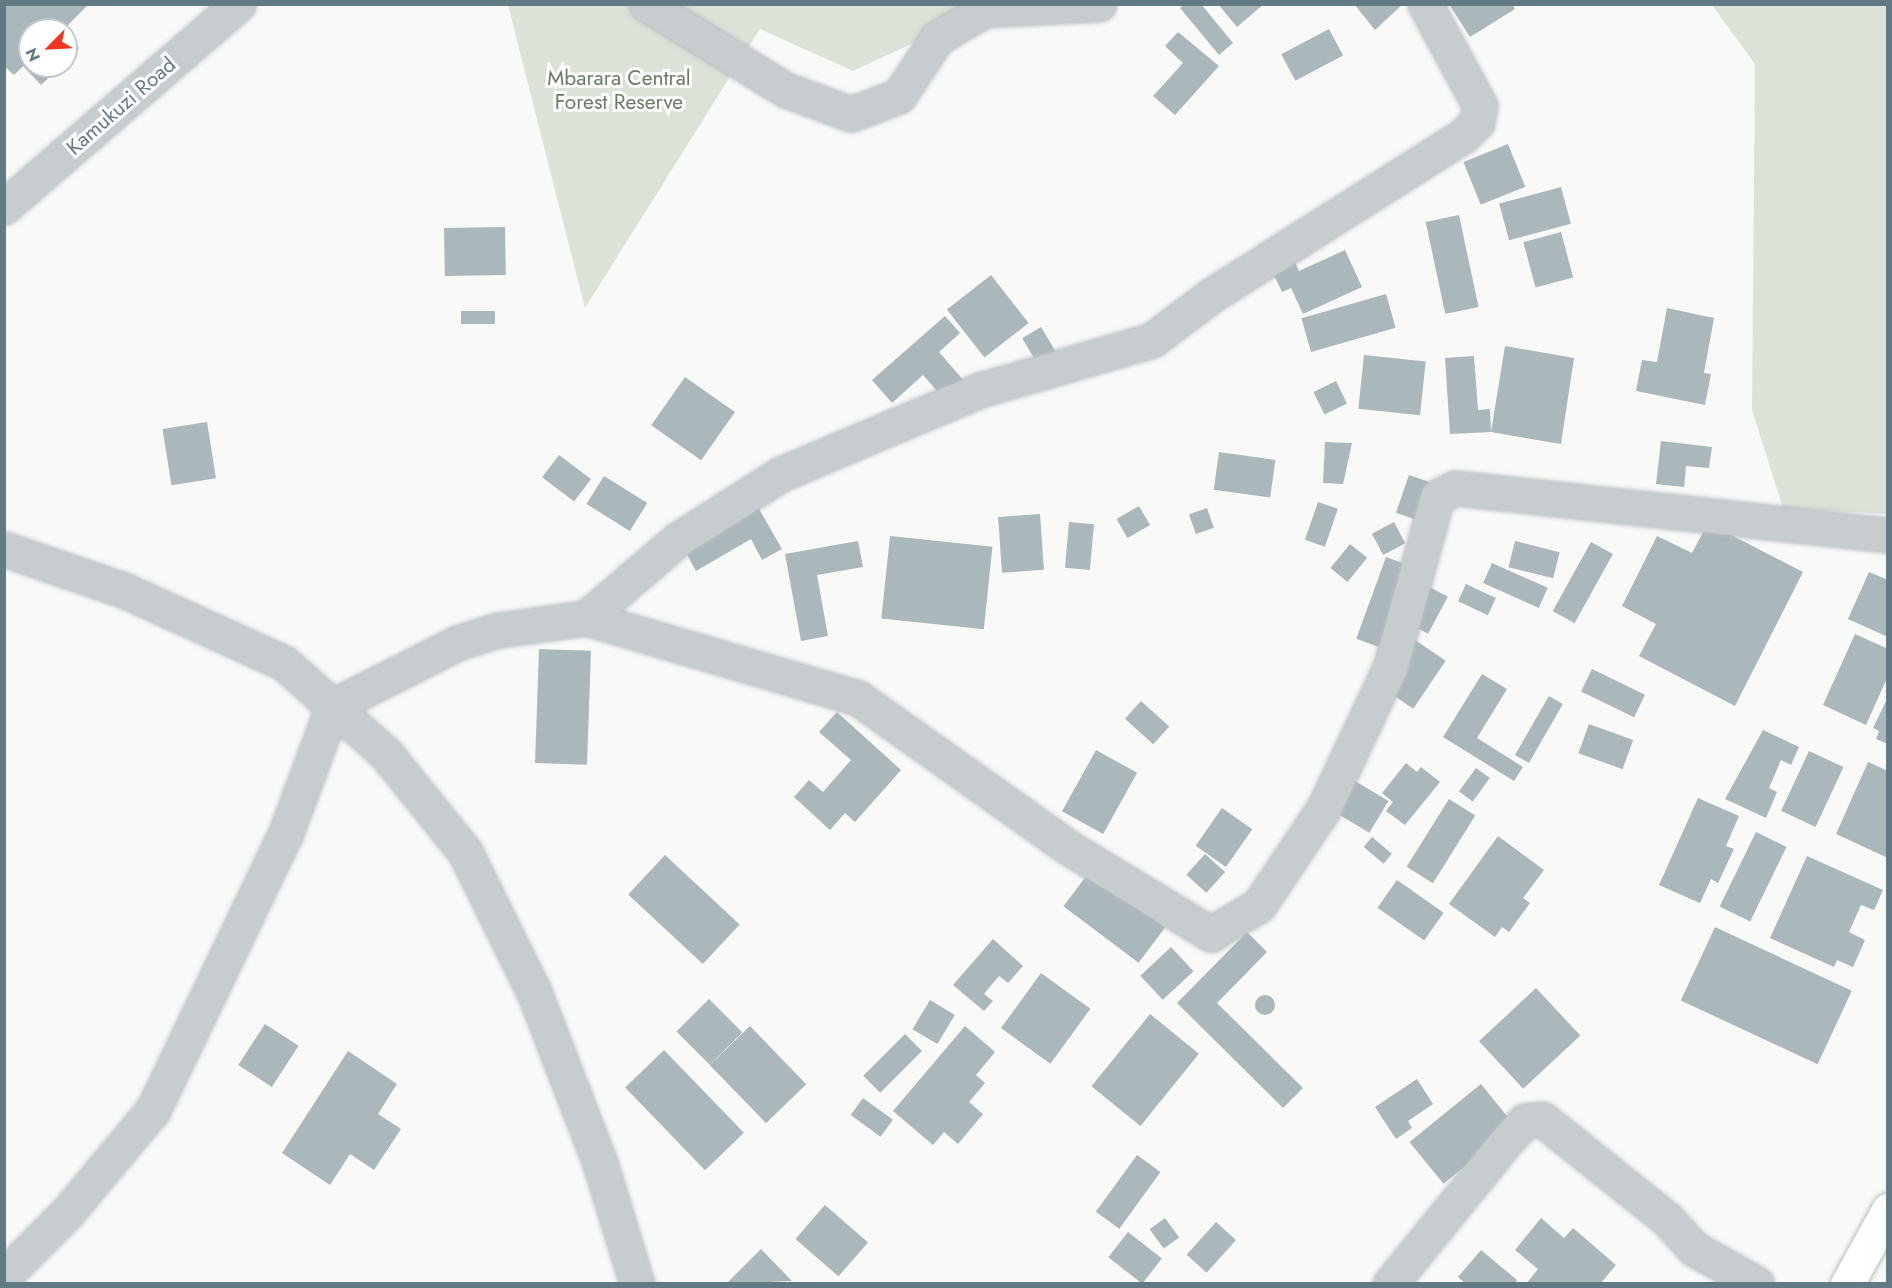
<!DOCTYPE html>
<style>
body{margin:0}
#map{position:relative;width:1892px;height:1288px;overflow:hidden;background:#f9f9f7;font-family:Jost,sans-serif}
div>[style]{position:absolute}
.green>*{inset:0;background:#dce2d7}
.building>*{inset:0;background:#aab7bb;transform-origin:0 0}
.round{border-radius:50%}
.roads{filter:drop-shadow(0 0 2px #b7bec1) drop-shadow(0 0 2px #b7bec1)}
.street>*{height:33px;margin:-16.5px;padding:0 16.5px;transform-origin:16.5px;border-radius:16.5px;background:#c7cccf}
.primary>*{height:33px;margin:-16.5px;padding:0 16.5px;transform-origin:16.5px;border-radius:16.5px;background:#fff}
span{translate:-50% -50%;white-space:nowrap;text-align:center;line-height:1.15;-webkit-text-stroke:6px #fff;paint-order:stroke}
.park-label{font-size:21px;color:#697b61}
.street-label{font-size:21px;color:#627a84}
.frame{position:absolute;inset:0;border:6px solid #627a84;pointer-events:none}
.north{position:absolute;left:18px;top:18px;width:60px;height:60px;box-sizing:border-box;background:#fff;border:2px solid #c0cace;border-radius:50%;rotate:246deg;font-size:16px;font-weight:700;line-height:24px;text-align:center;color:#627a84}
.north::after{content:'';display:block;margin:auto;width:21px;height:27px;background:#f2351e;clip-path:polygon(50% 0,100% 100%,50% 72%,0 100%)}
</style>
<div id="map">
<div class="green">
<div style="clip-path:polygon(508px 5px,995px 5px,853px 71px,760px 29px,585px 308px)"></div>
<div style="clip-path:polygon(1712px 5px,1887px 5px,1887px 514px,1783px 508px,1752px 410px,1755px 64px)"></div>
</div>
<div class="building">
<div style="clip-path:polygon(4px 4px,89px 4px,63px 30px,30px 30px,30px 66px,61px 66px,41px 85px,23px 66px,14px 75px,4px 66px)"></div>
<div style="clip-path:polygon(1184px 4px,1201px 4px,1233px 43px,1219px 55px,1180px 8px)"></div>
<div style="clip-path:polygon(1218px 4px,1264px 4px,1237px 27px)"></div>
<div style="clip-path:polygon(1354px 4px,1403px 4px,1375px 30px)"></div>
<div style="clip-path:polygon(1449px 4px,1512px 4px,1515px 9px,1470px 37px)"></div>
<div style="left:1329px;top:29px;width:30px;height:54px;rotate:62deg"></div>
<div style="clip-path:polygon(1178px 32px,1219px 66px,1175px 115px,1153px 96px,1183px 63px,1165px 46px)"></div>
<div style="clip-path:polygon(66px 34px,79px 48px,66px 61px)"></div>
<div style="left:1508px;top:144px;width:46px;height:48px;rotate:68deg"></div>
<div style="left:1561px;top:187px;width:38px;height:64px;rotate:75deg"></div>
<div style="left:1459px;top:215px;width:94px;height:34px;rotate:78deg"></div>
<div style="left:505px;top:227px;width:48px;height:61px;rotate:89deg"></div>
<div style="left:1561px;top:232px;width:47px;height:39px;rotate:75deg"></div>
<div style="clip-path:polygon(1345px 250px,1362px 287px,1303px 314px,1291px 288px,1282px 292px,1269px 265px,1291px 254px,1299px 271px)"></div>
<div style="left:991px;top:275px;width:61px;height:56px;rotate:52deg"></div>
<div style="left:1386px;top:294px;width:35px;height:88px;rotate:74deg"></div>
<div style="clip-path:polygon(1667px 308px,1714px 318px,1704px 373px,1711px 374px,1705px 405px,1636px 391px,1642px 360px,1657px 362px)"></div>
<div style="left:461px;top:311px;width:34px;height:13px"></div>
<div style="clip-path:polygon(945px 316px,960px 333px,939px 352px,965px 382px,945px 400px,923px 375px,892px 403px,872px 380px)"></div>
<div style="left:1041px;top:327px;width:39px;height:22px;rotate:59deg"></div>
<div style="clip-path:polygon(1505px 346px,1574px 358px,1561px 444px,1491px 432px,1450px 434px,1445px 358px,1474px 356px,1478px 410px,1490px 409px,1491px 432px)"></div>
<div style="left:1364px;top:355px;width:62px;height:54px;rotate:6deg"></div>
<div style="left:685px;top:377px;width:61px;height:59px;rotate:35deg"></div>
<div style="left:1336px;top:381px;width:25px;height:25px;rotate:64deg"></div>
<div style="left:207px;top:422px;width:57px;height:45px;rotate:81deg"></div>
<div style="clip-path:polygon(1661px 441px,1712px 447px,1709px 468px,1686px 466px,1684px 487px,1656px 484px)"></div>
<div style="clip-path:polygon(1325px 442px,1352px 443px,1343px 484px,1323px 483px)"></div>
<div style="left:1219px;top:452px;width:57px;height:38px;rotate:8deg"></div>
<div style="left:559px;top:455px;width:40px;height:28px;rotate:37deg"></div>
<div style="left:1409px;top:475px;width:21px;height:40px;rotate:19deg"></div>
<div style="left:604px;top:476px;width:51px;height:33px;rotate:32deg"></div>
<div style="left:1318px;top:502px;width:21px;height:40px;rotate:19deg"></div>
<div style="left:1139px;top:506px;width:22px;height:26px;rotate:60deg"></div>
<div style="clip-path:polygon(758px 507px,782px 549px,762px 560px,751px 539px,696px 571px,684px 549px)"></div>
<div style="left:1207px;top:508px;width:21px;height:19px;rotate:71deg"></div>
<div style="left:1040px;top:514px;width:56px;height:42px;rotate:86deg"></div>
<div style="left:1069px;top:522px;width:25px;height:46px;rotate:5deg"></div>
<div style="left:1394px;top:522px;width:24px;height:25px;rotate:62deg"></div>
<div style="clip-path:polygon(1708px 523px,1803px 572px,1735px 706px,1639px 656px,1656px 624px,1622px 606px,1657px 536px,1692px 553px)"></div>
<div style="left:890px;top:536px;width:103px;height:83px;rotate:6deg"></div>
<div style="clip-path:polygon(858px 541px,863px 567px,817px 575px,828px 636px,801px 641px,785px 554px)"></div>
<div style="left:1515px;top:541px;width:46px;height:27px;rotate:14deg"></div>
<div style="left:1591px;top:542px;width:25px;height:79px;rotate:29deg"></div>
<div style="left:1350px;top:544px;width:22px;height:31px;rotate:39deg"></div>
<div style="left:1386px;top:557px;width:35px;height:87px;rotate:20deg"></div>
<div style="left:1492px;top:563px;width:61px;height:22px;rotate:24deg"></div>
<div style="clip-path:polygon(1869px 572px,1888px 580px,1888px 637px,1848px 619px)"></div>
<div style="left:1424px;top:584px;width:27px;height:42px;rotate:28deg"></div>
<div style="left:1466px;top:584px;width:33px;height:19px;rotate:25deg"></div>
<div style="clip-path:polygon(1855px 634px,1888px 649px,1888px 676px,1866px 725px,1823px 705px)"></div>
<div style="left:1415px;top:640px;width:37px;height:58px;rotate:34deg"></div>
<div style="left:539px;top:649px;width:52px;height:114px;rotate:2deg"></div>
<div style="left:1592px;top:669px;width:59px;height:25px;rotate:26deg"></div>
<div style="clip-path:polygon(1482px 674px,1507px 689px,1477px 738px,1523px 767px,1514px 781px,1443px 737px)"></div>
<div style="left:1549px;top:696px;width:16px;height:68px;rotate:30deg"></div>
<div style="clip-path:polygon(1888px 697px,1888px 744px,1876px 739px,1879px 731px,1873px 728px)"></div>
<div style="left:1141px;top:701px;width:38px;height:24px;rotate:42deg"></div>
<div style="clip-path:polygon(837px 712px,901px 770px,855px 822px,845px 813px,830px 830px,794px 797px,809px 780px,823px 792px,851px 760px,819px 732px)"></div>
<div style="left:1589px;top:724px;width:47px;height:31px;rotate:20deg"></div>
<div style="clip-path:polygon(1763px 730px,1799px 747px,1791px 765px,1781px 760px,1769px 788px,1777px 792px,1766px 818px,1725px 799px)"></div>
<div style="left:1096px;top:750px;width:47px;height:70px;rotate:29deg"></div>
<div style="left:1809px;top:751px;width:38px;height:66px;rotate:25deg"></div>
<div style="clip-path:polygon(1868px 762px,1888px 771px,1888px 858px,1836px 834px)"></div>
<div style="clip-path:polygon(1406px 763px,1417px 772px,1421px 767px,1440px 782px,1405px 825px,1386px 811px,1393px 802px,1382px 793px)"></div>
<div style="left:1476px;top:768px;width:17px;height:29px;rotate:36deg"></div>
<div style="left:1355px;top:781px;width:39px;height:37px;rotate:31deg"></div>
<div style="clip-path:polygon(1698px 798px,1739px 816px,1726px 846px,1734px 849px,1718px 883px,1711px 879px,1700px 903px,1659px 885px)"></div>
<div style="left:1449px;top:799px;width:31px;height:80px;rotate:32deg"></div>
<div style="left:1222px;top:808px;width:37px;height:46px;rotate:35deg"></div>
<div style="left:1756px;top:832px;width:34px;height:83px;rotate:26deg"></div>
<div style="clip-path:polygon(1498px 836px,1544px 870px,1523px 898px,1530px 903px,1509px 932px,1502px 927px,1495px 937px,1449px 904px)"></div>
<div style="left:1372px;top:837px;width:26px;height:13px;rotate:40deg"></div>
<div style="left:1205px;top:854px;width:27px;height:28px;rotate:42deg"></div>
<div style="left:665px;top:855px;width:102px;height:54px;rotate:43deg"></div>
<div style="clip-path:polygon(1807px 856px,1883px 890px,1874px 910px,1861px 905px,1849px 932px,1865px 940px,1853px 967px,1837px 960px,1834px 967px,1770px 938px)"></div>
<div style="left:1090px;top:871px;width:94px;height:44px;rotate:37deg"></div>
<div style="left:1397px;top:880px;width:57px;height:34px;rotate:35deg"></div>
<div style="left:1715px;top:927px;width:151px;height:81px;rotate:25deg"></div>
<div style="clip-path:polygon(1247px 932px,1267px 952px,1217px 1003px,1303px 1088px,1283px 1108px,1177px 1003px)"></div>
<div style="clip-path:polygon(993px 939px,1023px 966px,1008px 983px,999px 976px,984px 994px,993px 1001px,984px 1011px,953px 985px)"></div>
<div style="left:1171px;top:947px;width:33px;height:42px;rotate:47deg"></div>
<div style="left:1041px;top:973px;width:61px;height:68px;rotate:36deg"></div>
<div style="left:1536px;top:988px;width:65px;height:78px;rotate:47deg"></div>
<div class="round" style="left:1255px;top:995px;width:20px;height:20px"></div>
<div style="left:709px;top:999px;width:47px;height:46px;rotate:45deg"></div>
<div style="left:930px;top:1000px;width:29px;height:34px;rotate:31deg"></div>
<div style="left:1150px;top:1014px;width:63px;height:93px;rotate:39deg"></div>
<div style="left:265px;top:1024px;width:40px;height:49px;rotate:33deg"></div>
<div style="left:750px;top:1026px;width:81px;height:56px;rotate:46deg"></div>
<div style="clip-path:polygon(965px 1026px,995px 1052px,976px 1075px,985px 1083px,969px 1102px,983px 1114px,958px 1144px,944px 1132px,933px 1145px,893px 1111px)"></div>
<div style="left:905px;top:1034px;width:24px;height:59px;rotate:45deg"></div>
<div style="left:664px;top:1050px;width:115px;height:54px;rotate:46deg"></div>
<div style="clip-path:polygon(348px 1051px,397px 1084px,378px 1114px,401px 1129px,374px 1170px,350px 1154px,330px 1185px,282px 1153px)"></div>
<div style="clip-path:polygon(1417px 1079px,1433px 1104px,1408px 1121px,1412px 1128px,1396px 1139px,1375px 1107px)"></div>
<div style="left:1481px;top:1084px;width:54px;height:92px;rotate:51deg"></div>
<div style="left:863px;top:1098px;width:37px;height:21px;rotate:36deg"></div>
<div style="left:1137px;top:1155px;width:29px;height:70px;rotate:36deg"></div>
<div style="left:825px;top:1205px;width:57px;height:45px;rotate:41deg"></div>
<div style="left:1165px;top:1218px;width:24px;height:19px;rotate:54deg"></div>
<div style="clip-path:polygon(1541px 1218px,1564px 1238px,1573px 1228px,1616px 1265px,1600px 1284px,1526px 1284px,1538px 1269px,1515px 1250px)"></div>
<div style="left:1216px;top:1222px;width:27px;height:44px;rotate:42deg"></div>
<div style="left:1128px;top:1232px;width:43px;height:32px;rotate:38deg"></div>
<div style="clip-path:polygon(761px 1249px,792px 1281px,726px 1284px)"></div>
<div style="clip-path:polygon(1481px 1250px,1517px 1280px,1514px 1284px,1466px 1284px,1458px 1277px)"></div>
</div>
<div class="roads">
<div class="street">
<div style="left:646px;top:4px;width:164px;rotate:31.6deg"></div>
<div style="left:786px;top:90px;width:69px;rotate:20.3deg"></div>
<div style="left:851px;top:114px;width:51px;rotate:-20.6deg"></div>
<div style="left:899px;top:96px;width:69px;rotate:-56.8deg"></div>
<div style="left:937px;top:38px;width:55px;rotate:-30.8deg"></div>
<div style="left:984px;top:10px;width:115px;rotate:-3deg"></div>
<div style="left:4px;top:207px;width:310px;rotate:-40.9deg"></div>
<div style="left:4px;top:549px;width:129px;rotate:19deg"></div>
<div style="left:126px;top:591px;width:174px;rotate:24.5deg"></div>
<div style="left:284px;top:663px;width:137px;rotate:41.7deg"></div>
<div style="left:386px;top:754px;width:126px;rotate:51.1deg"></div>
<div style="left:465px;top:852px;width:156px;rotate:63.8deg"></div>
<div style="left:534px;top:992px;width:183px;rotate:68.9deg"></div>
<div style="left:600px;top:1163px;width:127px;rotate:73deg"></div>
<div style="left:586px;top:618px;width:120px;rotate:-40.6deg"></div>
<div style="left:677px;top:540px;width:123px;rotate:-32.4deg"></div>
<div style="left:781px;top:474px;width:216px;rotate:-22.9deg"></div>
<div style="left:980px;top:390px;width:179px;rotate:-16.2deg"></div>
<div style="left:1152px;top:340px;width:75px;rotate:-36.9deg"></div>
<div style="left:1212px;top:295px;width:297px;rotate:-32.4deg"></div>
<div style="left:1463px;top:136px;width:20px;rotate:-45deg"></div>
<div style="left:1477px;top:122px;width:16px;rotate:-79deg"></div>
<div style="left:1480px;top:106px;width:116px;rotate:-118.3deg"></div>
<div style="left:4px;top:1276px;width:88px;rotate:-45deg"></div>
<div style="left:66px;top:1214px;width:136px;rotate:-50.1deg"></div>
<div style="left:153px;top:1110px;width:305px;rotate:-64.4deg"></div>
<div style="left:285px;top:835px;width:138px;rotate:-69.6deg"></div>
<div style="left:333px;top:706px;width:139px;rotate:-26.9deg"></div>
<div style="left:457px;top:643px;width:43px;rotate:-17.6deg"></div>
<div style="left:498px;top:630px;width:89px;rotate:-7.8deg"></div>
<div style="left:586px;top:618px;width:284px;rotate:16.4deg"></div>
<div style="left:858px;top:698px;width:255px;rotate:35.4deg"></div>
<div style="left:1066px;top:846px;width:170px;rotate:31.3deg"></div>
<div style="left:1211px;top:934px;width:56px;rotate:-31.1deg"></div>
<div style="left:1259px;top:905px;width:117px;rotate:-56.2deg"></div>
<div style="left:1324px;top:808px;width:155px;rotate:-64.8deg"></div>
<div style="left:1390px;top:668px;width:177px;rotate:-74.6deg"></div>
<div style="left:1437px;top:497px;width:20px;rotate:-27deg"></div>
<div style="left:1455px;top:488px;width:436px;rotate:6.2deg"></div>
<div style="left:1390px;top:1284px;width:187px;rotate:-50.9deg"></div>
<div style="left:1508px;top:1139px;width:25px;rotate:-47deg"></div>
<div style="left:1525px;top:1121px;width:17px;rotate:-7deg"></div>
<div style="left:1542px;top:1119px;width:161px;rotate:38.7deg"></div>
<div style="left:1668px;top:1220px;width:38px;rotate:48deg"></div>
<div style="left:1693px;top:1248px;width:73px;rotate:29.4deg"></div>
</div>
<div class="primary">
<div style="left:1847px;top:1284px;width:85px;rotate:-61deg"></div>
</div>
</div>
<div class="park-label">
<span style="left:619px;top:90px">Mbarara Central<br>Forest Reserve</span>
</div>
<div class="street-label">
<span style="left:121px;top:106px;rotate:-41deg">Kamukuzi Road</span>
</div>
<div class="frame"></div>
<div class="north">N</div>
</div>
